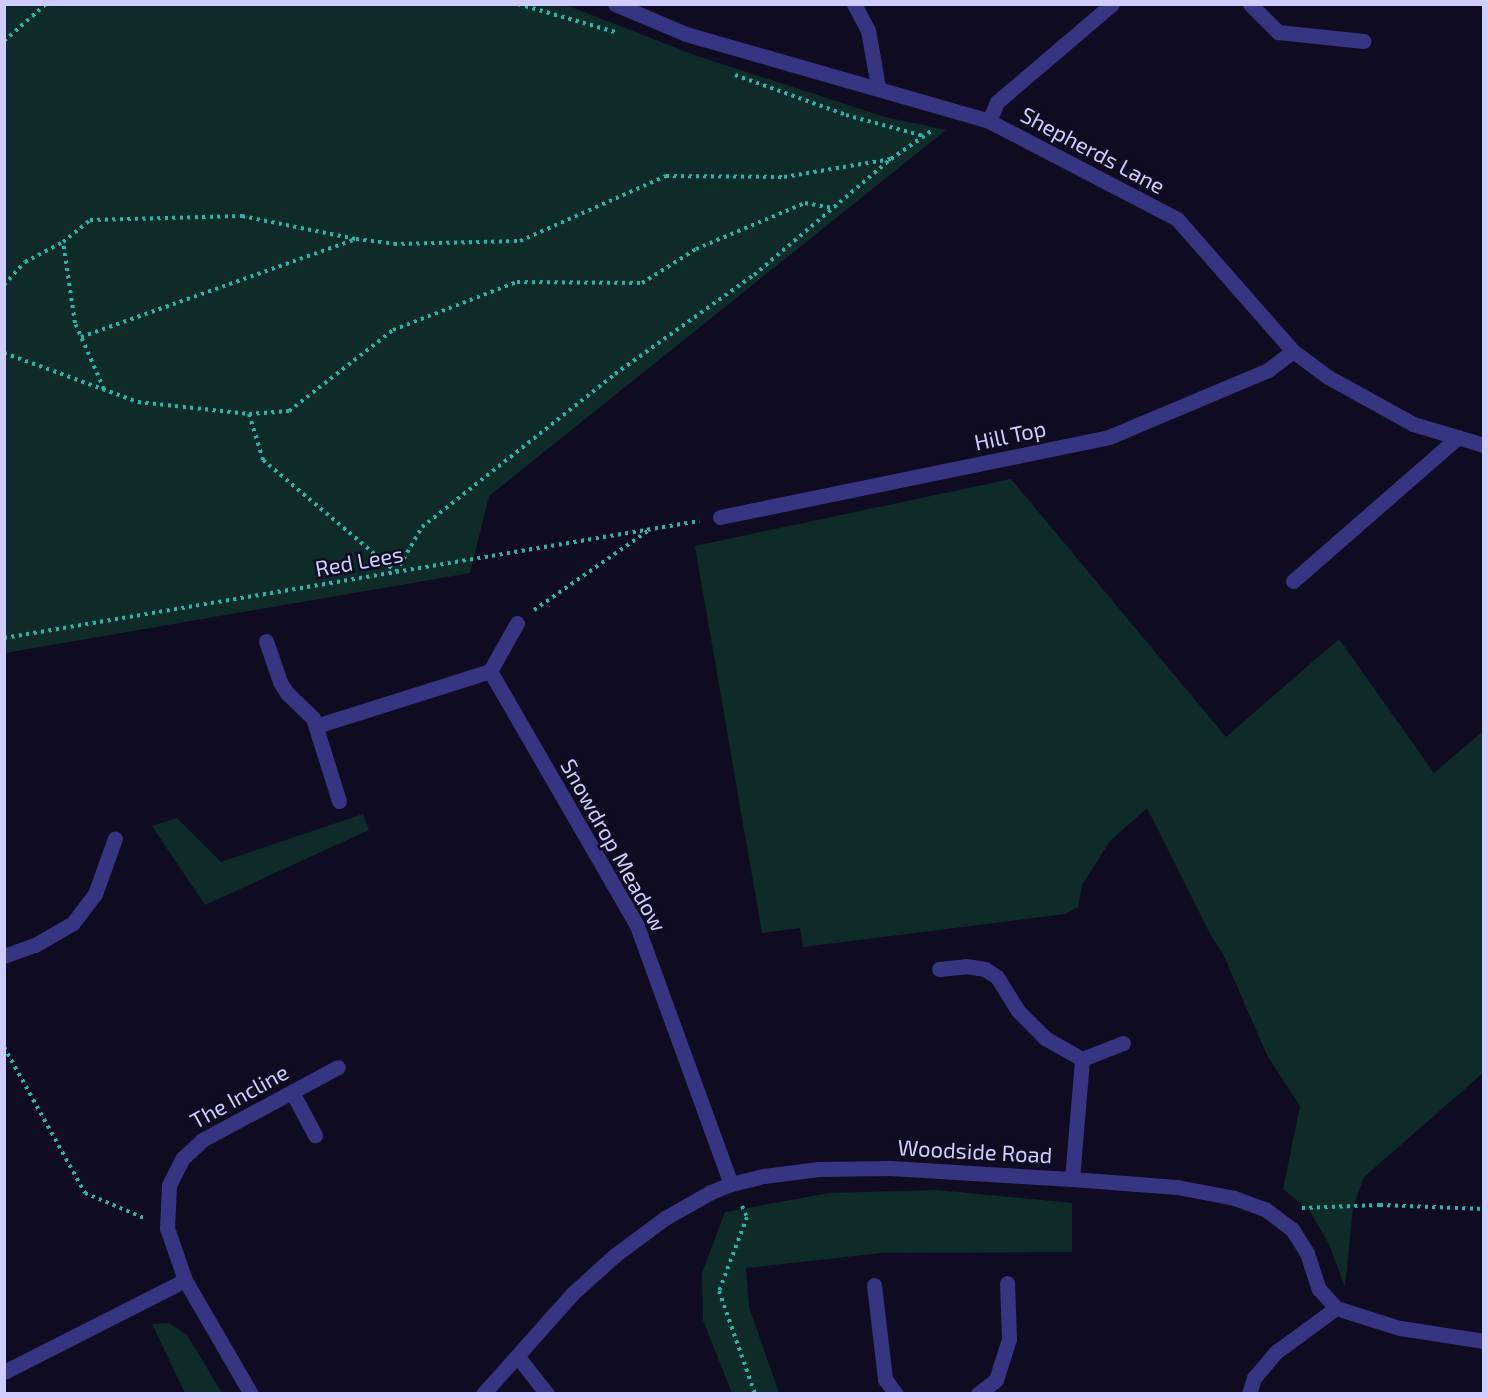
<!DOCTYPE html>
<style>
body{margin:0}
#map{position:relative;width:1488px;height:1398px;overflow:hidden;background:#0f0c21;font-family:"Exo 2",sans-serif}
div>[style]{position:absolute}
.green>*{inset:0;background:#0f2b29}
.path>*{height:4px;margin-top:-2px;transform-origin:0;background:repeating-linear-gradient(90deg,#29b6a8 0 3px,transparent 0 7.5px)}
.minor>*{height:15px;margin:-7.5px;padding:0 7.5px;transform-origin:7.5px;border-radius:7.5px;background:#353582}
span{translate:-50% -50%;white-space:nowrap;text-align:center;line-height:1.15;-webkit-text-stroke:5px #0f0c21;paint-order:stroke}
.street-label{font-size:22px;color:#cfccff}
.frame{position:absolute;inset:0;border:6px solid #cfccff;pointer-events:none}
</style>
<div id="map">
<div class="green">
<div style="clip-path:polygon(5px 4px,566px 5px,697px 56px,885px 117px,946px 130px,489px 496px,470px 573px,5px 653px)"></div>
<div style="clip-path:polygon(1011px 479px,1226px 737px,1339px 639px,1434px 773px,1483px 731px,1483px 1073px,1364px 1177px,1353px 1207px,1345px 1287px,1329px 1244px,1309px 1210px,1283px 1189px,1300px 1106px,1267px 1055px,1223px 954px,1210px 934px,1147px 808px,1110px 841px,1082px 885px,1078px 907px,1065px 914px,803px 947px,800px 928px,762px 933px,695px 546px)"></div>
<div style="clip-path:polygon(363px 814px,369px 830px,205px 905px,152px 826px,177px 818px,221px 862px)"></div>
<div style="clip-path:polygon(937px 1190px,1072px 1203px,1072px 1252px,881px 1253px,746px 1268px,749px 1307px,779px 1393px,732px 1393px,703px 1320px,702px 1273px,725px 1212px,829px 1193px)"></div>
<div style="clip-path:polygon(169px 1323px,187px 1335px,222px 1393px,185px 1393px,152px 1324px)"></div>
</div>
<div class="path">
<div style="left:518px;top:4px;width:101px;rotate:16.1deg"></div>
<div style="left:4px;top:41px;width:56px;rotate:-41.4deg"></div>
<div style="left:735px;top:75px;width:118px;rotate:19.8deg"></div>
<div style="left:846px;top:115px;width:81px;rotate:15.1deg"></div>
<div style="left:4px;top:285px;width:31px;rotate:-48deg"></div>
<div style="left:25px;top:262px;width:43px;rotate:-27.8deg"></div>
<div style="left:81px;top:337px;width:290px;rotate:-19.6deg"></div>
<div style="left:4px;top:353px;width:143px;rotate:20.1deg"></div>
<div style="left:138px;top:402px;width:112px;rotate:6.2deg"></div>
<div style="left:249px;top:414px;width:48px;rotate:73.1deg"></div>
<div style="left:263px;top:460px;width:172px;rotate:40.1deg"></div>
<div style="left:104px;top:389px;width:72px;rotate:-113.7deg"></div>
<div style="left:75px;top:323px;width:82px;rotate:-98.4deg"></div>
<div style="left:63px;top:242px;width:35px;rotate:-39deg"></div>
<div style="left:90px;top:220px;width:152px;rotate:-1.5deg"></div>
<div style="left:242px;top:216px;width:116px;rotate:11.4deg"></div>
<div style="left:356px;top:239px;width:38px;rotate:7deg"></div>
<div style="left:394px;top:244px;width:126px;rotate:-1.4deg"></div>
<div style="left:520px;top:241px;width:160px;rotate:-24deg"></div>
<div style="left:666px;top:176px;width:118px;rotate:0.5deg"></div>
<div style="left:784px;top:177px;width:109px;rotate:-9.5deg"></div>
<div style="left:249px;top:414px;width:40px;rotate:-4.3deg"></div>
<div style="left:289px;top:411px;width:132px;rotate:-37.9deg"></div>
<div style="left:393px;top:330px;width:133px;rotate:-21.2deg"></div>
<div style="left:517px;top:282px;width:125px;rotate:0.5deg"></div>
<div style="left:642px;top:283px;width:64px;rotate:-32.2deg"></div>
<div style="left:696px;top:249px;width:118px;rotate:-22.9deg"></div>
<div style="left:805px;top:203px;width:27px;rotate:10deg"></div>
<div style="left:396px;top:572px;width:52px;rotate:-60deg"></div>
<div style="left:422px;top:527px;width:246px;rotate:-38.4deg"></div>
<div style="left:615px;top:374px;width:171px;rotate:-35.5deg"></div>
<div style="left:754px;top:275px;width:180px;rotate:-40.3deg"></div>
<div style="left:891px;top:159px;width:52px;rotate:-34.9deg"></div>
<div style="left:534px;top:610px;width:140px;rotate:-34.8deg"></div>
<div style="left:4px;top:638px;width:705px;rotate:-9.56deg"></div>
<div style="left:4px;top:1047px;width:167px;rotate:61deg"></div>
<div style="left:85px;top:1193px;width:64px;rotate:23deg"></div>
<div style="left:742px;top:1206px;width:12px;rotate:66deg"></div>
<div style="left:747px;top:1217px;width:79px;rotate:110.7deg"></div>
<div style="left:719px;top:1291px;width:109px;rotate:70.7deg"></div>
<div style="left:1302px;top:1208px;width:78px;rotate:-2.2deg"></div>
<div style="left:1380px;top:1205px;width:104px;rotate:2.2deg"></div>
</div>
<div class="minor">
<div style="left:615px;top:4px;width:77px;rotate:22.9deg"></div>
<div style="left:686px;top:34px;width:315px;rotate:16deg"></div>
<div style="left:989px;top:121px;width:212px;rotate:27.5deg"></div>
<div style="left:1177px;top:219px;width:176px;rotate:48.7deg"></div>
<div style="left:1293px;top:351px;width:44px;rotate:36.6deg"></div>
<div style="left:1328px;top:377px;width:97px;rotate:28.9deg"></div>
<div style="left:1413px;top:424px;width:74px;rotate:16.5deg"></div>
<div style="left:854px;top:4px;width:30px;rotate:62deg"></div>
<div style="left:868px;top:30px;width:58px;rotate:80deg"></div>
<div style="left:1250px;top:4px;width:40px;rotate:45deg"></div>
<div style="left:1278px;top:32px;width:86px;rotate:6deg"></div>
<div style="left:989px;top:121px;width:21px;rotate:-67deg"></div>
<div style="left:997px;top:102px;width:151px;rotate:-40.4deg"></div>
<div style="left:720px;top:517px;width:397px;rotate:-11.6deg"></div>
<div style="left:1109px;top:437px;width:173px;rotate:-22.8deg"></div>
<div style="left:1268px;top:370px;width:31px;rotate:-37deg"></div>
<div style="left:1293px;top:581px;width:219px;rotate:-41.1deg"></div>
<div style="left:266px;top:641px;width:43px;rotate:71.1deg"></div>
<div style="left:280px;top:682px;width:13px;rotate:58deg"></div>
<div style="left:287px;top:693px;width:36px;rotate:44deg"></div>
<div style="left:313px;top:718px;width:87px;rotate:72.6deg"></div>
<div style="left:490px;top:671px;width:294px;rotate:60deg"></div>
<div style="left:637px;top:926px;width:275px;rotate:70deg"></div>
<div style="left:316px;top:726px;width:182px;rotate:-17.5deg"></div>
<div style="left:490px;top:671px;width:55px;rotate:-60.6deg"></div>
<div style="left:4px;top:956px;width:33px;rotate:-20deg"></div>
<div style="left:35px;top:945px;width:44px;rotate:-30.1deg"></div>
<div style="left:73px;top:923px;width:36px;rotate:-53deg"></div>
<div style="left:95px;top:894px;width:59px;rotate:-70.3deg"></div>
<div style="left:939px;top:969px;width:27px;rotate:-6deg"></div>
<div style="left:966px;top:966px;width:19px;rotate:9deg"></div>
<div style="left:985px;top:969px;width:14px;rotate:34deg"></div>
<div style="left:997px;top:977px;width:40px;rotate:58deg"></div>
<div style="left:1018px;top:1011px;width:38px;rotate:45deg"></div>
<div style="left:1045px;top:1038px;width:43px;rotate:29.6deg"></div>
<div style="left:1082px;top:1059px;width:44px;rotate:-21.3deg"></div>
<div style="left:292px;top:1092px;width:49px;rotate:61.9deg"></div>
<div style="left:1072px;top:1179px;width:120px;rotate:-85.2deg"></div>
<div style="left:874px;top:1285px;width:95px;rotate:83.3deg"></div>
<div style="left:885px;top:1379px;width:19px;rotate:54deg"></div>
<div style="left:518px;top:1357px;width:47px;rotate:51.9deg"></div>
<div style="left:4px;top:1372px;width:203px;rotate:-26.9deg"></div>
<div style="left:251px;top:1394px;width:132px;rotate:-120.1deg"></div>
<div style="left:185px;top:1280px;width:55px;rotate:-109.1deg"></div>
<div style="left:167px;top:1228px;width:43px;rotate:-87.3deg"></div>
<div style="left:169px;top:1185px;width:30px;rotate:-63deg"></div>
<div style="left:183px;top:1158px;width:26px;rotate:-43deg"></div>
<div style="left:202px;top:1140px;width:154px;rotate:-28.2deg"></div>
<div style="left:483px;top:1394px;width:134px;rotate:-48.3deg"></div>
<div style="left:572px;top:1294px;width:57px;rotate:-42.1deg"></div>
<div style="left:614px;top:1256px;width:64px;rotate:-36.7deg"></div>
<div style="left:665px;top:1218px;width:53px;rotate:-29.5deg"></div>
<div style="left:711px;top:1192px;width:22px;rotate:-22deg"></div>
<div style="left:731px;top:1184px;width:34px;rotate:-14deg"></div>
<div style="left:764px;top:1176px;width:55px;rotate:-7.3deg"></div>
<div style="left:819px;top:1169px;width:71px;rotate:-0.8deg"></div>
<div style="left:890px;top:1168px;width:182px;rotate:3.5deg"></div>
<div style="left:1072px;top:1179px;width:105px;rotate:4.4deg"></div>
<div style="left:1177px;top:1187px;width:58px;rotate:10.9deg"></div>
<div style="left:1234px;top:1198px;width:33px;rotate:20deg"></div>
<div style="left:1265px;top:1209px;width:34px;rotate:37deg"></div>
<div style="left:1292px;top:1229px;width:28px;rotate:58deg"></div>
<div style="left:1307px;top:1253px;width:38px;rotate:72deg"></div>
<div style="left:1319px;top:1289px;width:25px;rotate:48deg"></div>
<div style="left:1336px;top:1308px;width:67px;rotate:17.4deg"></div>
<div style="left:1400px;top:1328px;width:85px;rotate:8.8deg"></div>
<div style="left:978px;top:1394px;width:23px;rotate:-38deg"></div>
<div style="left:996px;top:1380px;width:43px;rotate:-72.4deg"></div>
<div style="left:1009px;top:1339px;width:56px;rotate:-92deg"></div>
<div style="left:1249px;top:1394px;width:17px;rotate:-73deg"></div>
<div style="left:1254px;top:1378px;width:34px;rotate:-50deg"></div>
<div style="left:1276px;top:1352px;width:74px;rotate:-36.3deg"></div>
</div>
<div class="street-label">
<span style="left:1093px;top:150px;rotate:28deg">Shepherds Lane</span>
<span style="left:1010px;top:435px;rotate:-12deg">Hill Top</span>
<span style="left:359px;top:561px;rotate:-10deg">Red Lees</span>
<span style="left:614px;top:845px;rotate:61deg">Snowdrop Meadow</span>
<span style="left:239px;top:1096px;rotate:-29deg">The Incline</span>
<span style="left:975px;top:1151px;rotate:3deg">Woodside Road</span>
</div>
<div class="frame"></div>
</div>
